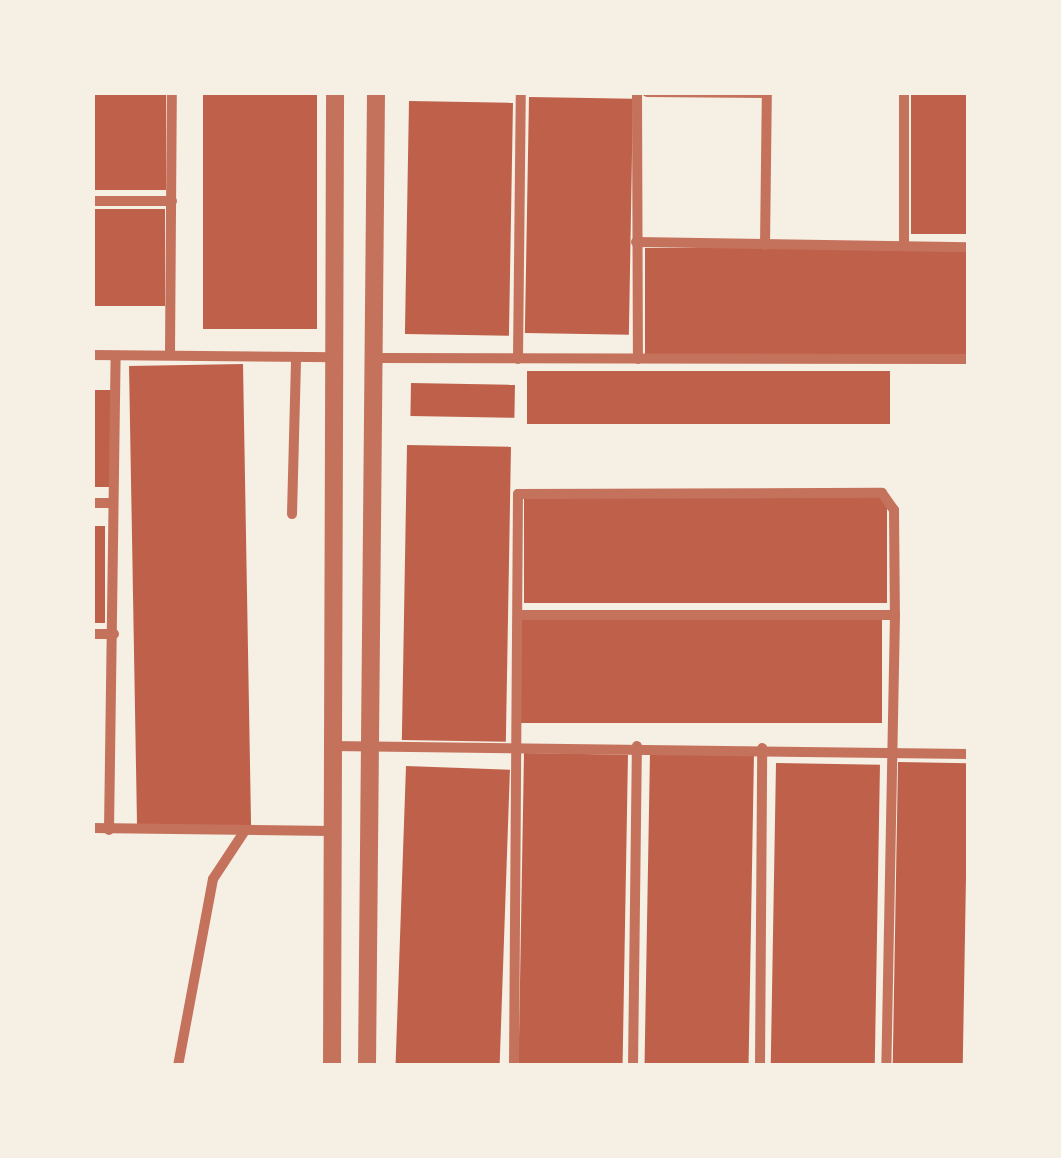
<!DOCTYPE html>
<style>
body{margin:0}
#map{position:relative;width:1061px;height:1158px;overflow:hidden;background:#f6efe4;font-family:Ubuntu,sans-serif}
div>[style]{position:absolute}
.building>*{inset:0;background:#bf614a;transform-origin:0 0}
.minor>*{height:10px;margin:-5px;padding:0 5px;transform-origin:5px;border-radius:5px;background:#c5725c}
.tertiary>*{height:18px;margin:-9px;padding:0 9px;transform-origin:9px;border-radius:9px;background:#c5725c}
span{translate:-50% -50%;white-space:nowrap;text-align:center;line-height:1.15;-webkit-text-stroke:8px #f6efe4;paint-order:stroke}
.frame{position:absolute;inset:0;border:95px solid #f6efe4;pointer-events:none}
</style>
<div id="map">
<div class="building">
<div style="left:203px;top:92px;width:114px;height:237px"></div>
<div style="left:911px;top:92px;width:57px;height:142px"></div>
<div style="left:92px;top:93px;width:74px;height:97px"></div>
<div style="left:529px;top:97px;width:104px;height:236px;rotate:1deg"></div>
<div style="left:409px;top:101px;width:104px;height:233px;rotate:1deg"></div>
<div style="left:92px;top:209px;width:73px;height:97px"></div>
<div style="left:645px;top:248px;width:323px;height:107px"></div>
<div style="left:243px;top:364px;width:462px;height:114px;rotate:89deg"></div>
<div style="left:527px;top:371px;width:363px;height:53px"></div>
<div style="left:411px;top:383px;width:104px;height:33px;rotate:1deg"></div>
<div style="left:92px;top:390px;width:19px;height:97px"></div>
<div style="left:407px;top:445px;width:104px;height:295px;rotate:1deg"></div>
<div style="left:524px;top:496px;width:363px;height:107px"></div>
<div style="left:92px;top:526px;width:13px;height:97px"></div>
<div style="left:519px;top:616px;width:363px;height:107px"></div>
<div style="left:650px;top:752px;width:104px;height:314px;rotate:1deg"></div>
<div style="left:524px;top:753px;width:104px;height:313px;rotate:1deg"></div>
<div style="left:898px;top:762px;width:70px;height:304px;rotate:1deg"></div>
<div style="left:776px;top:763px;width:104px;height:303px;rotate:1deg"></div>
<div style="left:406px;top:766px;width:104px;height:300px;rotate:2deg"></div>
</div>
<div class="minor">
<div style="left:637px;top:92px;width:267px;rotate:89.8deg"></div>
<div style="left:647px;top:92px;width:120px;rotate:0.5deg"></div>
<div style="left:904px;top:92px;width:153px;rotate:90deg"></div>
<div style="left:92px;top:201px;width:80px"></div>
<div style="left:636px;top:242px;width:332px;rotate:0.9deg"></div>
<div style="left:765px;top:245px;width:153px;rotate:-89.3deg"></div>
<div style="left:170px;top:354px;width:262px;rotate:-89.6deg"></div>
<div style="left:92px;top:355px;width:244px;rotate:0.5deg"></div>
<div style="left:377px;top:358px;width:591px;rotate:0.1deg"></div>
<div style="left:518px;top:359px;width:267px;rotate:-89.4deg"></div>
<div style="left:92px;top:503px;width:21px"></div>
<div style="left:292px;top:514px;width:157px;rotate:-88.5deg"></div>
<div style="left:519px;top:615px;width:376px"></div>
<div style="left:92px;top:634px;width:22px"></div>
<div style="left:332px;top:746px;width:636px;rotate:0.72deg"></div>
<div style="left:92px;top:828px;width:239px;rotate:0.7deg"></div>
<div style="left:109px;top:830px;width:474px;rotate:-89.2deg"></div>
<div style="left:178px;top:1066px;width:190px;rotate:-79.4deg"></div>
<div style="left:213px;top:879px;width:56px;rotate:-56.6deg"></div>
<div style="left:514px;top:1066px;width:572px;rotate:-89.6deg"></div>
<div style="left:518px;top:494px;width:364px;rotate:-0.2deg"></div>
<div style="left:882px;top:493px;width:21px;rotate:55deg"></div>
<div style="left:894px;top:510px;width:105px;rotate:89.5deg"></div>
<div style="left:895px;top:615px;width:451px;rotate:91.1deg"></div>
<div style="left:633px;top:1066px;width:320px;rotate:-89.3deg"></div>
<div style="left:760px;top:1066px;width:318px;rotate:-89.6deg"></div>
</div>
<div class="tertiary">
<div style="left:332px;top:1066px;width:974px;rotate:-89.82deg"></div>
<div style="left:367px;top:1066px;width:974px;rotate:-89.47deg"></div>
</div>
<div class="frame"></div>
</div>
